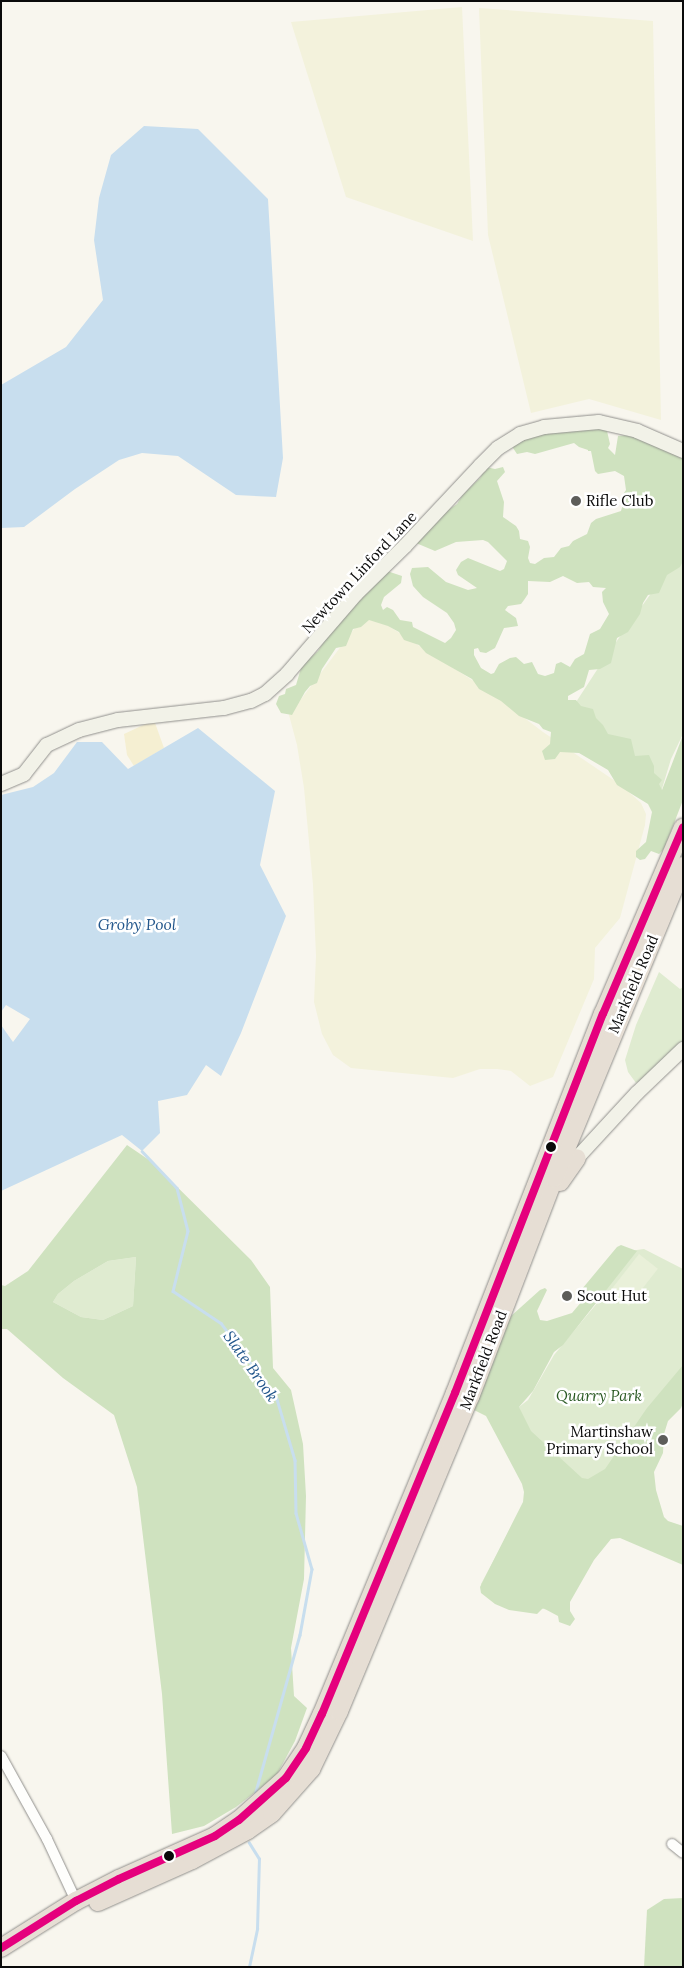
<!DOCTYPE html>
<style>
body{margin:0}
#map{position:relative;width:684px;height:1968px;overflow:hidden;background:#f8f6ee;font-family:Lora,serif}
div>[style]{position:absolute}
.farmland>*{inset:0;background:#f3f2dc}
.green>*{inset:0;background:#dfebd0}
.forest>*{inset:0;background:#cfe2bf}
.sand>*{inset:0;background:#f5efd2}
.pitch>*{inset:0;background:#e9f0d9;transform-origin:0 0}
.water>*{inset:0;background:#c8deee}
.stream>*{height:2.5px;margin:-1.25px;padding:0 1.25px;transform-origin:1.25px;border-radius:1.25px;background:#c8deee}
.roads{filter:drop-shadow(0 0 1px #91908d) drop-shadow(0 0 1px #91908d)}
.street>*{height:10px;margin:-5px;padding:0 5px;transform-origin:5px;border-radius:5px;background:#fefefc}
.secondary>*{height:14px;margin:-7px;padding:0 7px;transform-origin:7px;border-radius:7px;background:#f2f2e8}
.highway>*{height:18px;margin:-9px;padding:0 9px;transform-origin:9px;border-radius:9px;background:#e6ded4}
.bus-1>*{height:8px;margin:-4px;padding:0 4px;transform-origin:4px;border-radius:4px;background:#e5007d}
.dots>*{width:14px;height:14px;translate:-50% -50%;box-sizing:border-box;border:2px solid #fff;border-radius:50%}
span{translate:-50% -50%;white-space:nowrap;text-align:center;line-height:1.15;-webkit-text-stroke:5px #fff;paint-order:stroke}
.poi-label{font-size:15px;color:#0a0a0a}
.left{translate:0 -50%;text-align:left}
.right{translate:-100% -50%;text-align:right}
.street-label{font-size:15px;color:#0a0a0a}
.park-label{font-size:15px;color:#2a5923;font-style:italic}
.water-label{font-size:16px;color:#23578c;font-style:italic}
.frame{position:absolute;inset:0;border:2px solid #0a0a0a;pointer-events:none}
</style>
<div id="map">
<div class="farmland">
<div style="clip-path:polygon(462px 7px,473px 241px,346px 197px,291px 22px)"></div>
<div style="clip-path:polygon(479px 8px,653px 21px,661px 420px,589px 399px,531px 413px,488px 235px)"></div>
<div style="clip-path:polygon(367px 612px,489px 691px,543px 732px,621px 785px,641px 803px,646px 814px,645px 825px,620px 918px,595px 948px,594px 979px,553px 1077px,530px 1086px,511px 1071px,497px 1069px,480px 1069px,453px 1078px,351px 1068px,333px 1055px,322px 1034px,314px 1002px,316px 956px,313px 885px,304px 788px,297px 745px,289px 715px)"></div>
</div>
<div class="green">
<div style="clip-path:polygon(683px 549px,683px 734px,671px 759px,661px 792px,567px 716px,606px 656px)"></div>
<div style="clip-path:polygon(659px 972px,680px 989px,683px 987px,683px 1041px,642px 1080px,636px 1083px,628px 1072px,625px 1060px,636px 1025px)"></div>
<div style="clip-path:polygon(644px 1249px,683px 1269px,683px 1385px,552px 1610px,517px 1606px,482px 1592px,481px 1584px,528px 1496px,519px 1407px,528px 1400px,554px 1355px,598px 1302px,610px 1271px,629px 1251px)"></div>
<div style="clip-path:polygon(136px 1257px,133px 1306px,103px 1320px,81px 1317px,53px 1302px,58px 1294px,74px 1281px,108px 1261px)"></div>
</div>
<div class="forest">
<div style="clip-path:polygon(evenodd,593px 426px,607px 431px,610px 444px,608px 448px,615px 455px,618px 436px,637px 434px,683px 455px,683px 561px,680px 567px,667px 575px,659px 593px,648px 595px,643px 603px,640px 614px,628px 632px,617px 638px,611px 663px,600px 669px,589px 670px,584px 687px,568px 696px,568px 700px,576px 700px,581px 706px,593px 709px,596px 718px,603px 725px,608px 734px,631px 739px,635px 756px,649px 755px,654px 766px,654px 773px,662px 780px,659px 784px,662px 790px,683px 735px,683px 800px,664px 849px,659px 854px,651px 851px,645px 859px,640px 860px,636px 857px,636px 851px,646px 842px,652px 812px,648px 804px,617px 785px,608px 770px,579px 753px,560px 752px,555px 759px,545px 760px,542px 751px,550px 744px,551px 732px,543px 729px,539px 724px,519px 716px,501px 701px,479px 689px,472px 679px,426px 653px,419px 645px,404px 640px,399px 632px,388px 626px,369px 620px,361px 627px,353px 629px,346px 646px,336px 648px,322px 669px,317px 683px,310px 686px,305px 692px,292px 715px,281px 713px,276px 704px,279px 696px,285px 694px,286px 689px,296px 685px,302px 665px,318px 651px,335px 623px,387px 571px,402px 576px,401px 583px,384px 597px,381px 605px,383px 610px,387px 607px,393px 610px,400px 620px,412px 622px,413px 627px,445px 643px,451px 638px,456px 630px,454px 623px,447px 613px,423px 597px,413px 586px,410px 574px,412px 568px,428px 567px,446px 582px,468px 590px,477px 588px,458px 575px,456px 570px,461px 562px,468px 558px,500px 571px,504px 569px,507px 561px,488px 542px,483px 540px,456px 542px,435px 551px,416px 543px,448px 510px,457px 504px,463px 494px,480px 478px,486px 467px,495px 469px,503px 467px,505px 472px,497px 481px,504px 502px,503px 517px,516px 526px,519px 531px,520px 539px,528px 541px,530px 547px,528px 558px,530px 563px,535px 564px,544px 558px,554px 557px,561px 548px,569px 546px,573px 541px,587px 534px,591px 523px,596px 519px,621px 511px,623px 504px,620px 499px,626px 490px,624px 476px,615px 471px,598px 474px,595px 471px,591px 451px,579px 447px,574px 443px,535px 454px,527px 452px,517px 454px,513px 448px,513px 445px,525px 436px,593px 426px,563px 576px,577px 583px,589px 582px,593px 587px,606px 588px,602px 592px,603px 602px,609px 614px,600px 629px,590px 634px,584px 654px,575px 659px,570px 667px,561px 662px,556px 664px,554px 673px,545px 676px,538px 674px,532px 662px,524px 664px,516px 657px,510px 658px,499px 664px,494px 673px,491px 674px,481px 668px,474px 655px,474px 649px,478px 648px,480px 652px,486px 653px,495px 648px,504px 628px,518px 626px,516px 618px,505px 610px,508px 606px,521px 604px,524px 600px,528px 594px,528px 581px,550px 582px,563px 576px)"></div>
<div style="clip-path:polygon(evenodd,127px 1145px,152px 1162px,251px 1260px,270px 1287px,273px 1368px,291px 1390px,303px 1444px,306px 1496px,304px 1579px,291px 1648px,294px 1696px,307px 1708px,295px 1741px,276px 1776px,236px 1807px,204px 1826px,172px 1834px,162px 1694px,137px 1487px,114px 1415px,63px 1378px,7px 1329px,1px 1329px,1px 1285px,5px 1286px,28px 1271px,127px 1145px,136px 1257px,133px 1306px,103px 1320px,81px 1317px,53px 1302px,58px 1294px,74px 1281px,108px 1261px,136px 1257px)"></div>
<div style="clip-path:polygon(621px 1245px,637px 1251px,563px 1345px,554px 1352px,533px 1391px,519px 1407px,531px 1431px,582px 1478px,588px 1479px,605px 1469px,647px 1408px,683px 1365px,683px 1403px,681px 1408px,668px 1421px,664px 1434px,663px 1453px,654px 1472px,656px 1490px,664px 1517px,668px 1521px,683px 1526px,683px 1565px,620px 1538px,611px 1539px,594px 1560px,570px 1602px,570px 1611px,575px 1619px,570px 1626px,559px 1622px,558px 1616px,543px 1608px,537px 1614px,509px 1610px,495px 1604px,481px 1593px,480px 1587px,523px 1502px,524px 1492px,522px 1484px,486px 1416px,472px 1409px,511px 1316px,540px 1290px,545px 1288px,547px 1290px,537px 1311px,540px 1320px,547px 1321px,572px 1313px,588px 1294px,582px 1289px,617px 1247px)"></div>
<div style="clip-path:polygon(683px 1898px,683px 1967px,644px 1967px,647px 1910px,664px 1899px)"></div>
</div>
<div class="sand">
<div style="clip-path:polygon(154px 720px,164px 748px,134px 766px,127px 755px,124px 734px)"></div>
</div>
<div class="pitch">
<div style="left:639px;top:1254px;width:24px;height:47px;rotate:38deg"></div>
</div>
<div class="water">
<div style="clip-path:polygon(144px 126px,198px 129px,268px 199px,283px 458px,276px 497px,236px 495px,178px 456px,142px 453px,119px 460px,75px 489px,24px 527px,1px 528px,1px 385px,66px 347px,103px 300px,94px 240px,99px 198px,111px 155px)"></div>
<div style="clip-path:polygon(198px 728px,275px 791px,260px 865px,286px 916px,241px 1033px,221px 1076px,206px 1065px,187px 1095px,158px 1101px,160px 1133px,142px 1151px,122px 1135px,1px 1191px,1px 1025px,13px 1042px,30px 1019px,6px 1005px,1px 1012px,1px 795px,33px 787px,54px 773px,77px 742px,102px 742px,128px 769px)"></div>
</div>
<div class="stream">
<div style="left:142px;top:1151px;width:51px;rotate:46.6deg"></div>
<div style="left:177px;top:1188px;width:44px;rotate:75.7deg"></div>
<div style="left:188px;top:1231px;width:62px;rotate:104deg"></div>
<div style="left:173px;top:1291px;width:58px;rotate:33.7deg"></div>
<div style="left:221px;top:1323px;width:94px;rotate:53.6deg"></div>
<div style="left:277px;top:1399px;width:64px;rotate:73.6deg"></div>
<div style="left:295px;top:1460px;width:53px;rotate:88.9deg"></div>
<div style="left:296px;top:1513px;width:58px;rotate:74.1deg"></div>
<div style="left:312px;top:1569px;width:67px;rotate:100.3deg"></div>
<div style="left:300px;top:1635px;width:163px;rotate:105.7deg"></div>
<div style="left:249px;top:1967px;width:39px;rotate:-78deg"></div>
<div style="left:257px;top:1929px;width:70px;rotate:-88.4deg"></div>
<div style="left:259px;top:1859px;width:19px;rotate:-122deg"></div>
</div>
<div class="roads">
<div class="street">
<div style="left:1px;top:1756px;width:95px;rotate:61deg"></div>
<div style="left:47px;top:1839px;width:68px;rotate:64.9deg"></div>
<div style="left:672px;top:1844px;width:14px;rotate:39deg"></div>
</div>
<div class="secondary">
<div style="left:1px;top:784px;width:25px;rotate:-23deg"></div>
<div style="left:24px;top:774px;width:37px;rotate:-52deg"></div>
<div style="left:47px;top:745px;width:35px;rotate:-25deg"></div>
<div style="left:79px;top:730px;width:40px;rotate:-14.4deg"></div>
<div style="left:118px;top:720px;width:107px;rotate:-6.5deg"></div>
<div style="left:224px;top:708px;width:28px;rotate:-15deg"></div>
<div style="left:251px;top:701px;width:16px;rotate:-27deg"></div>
<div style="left:265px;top:694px;width:30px;rotate:-42deg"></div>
<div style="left:287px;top:674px;width:106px;rotate:-49.2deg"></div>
<div style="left:356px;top:594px;width:69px;rotate:-44.4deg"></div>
<div style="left:405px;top:546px;width:110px;rotate:-46.8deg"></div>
<div style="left:480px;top:466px;width:25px;rotate:-45deg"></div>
<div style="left:498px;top:448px;width:26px;rotate:-32deg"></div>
<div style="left:520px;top:434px;width:25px;rotate:-16deg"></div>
<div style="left:544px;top:427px;width:55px;rotate:-5.2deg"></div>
<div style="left:599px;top:422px;width:39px;rotate:13deg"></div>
<div style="left:637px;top:431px;width:50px;rotate:23.5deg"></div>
<div style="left:577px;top:1158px;width:88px;rotate:-47.3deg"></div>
<div style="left:637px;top:1093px;width:64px;rotate:-43.7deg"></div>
</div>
<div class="highway">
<div style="left:560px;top:1182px;width:29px;rotate:-55deg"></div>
<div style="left:98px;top:1902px;width:103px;rotate:-24.1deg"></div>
<div style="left:192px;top:1860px;width:64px;rotate:-28.2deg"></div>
<div style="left:248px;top:1830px;width:29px;rotate:-35deg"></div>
<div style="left:272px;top:1813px;width:59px;rotate:-48.4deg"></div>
<div style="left:311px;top:1769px;width:64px;rotate:-64.2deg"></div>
<div style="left:339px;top:1711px;width:340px;rotate:-67.4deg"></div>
<div style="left:470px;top:1397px;width:235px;rotate:-69deg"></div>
<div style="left:554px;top:1178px;width:338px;rotate:-67.5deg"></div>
<div style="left:1px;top:1948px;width:89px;rotate:-32.1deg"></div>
<div style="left:76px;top:1901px;width:48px;rotate:-27.1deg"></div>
<div style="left:119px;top:1879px;width:105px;rotate:-24.1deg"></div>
<div style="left:215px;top:1836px;width:29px;rotate:-34deg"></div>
<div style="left:239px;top:1820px;width:63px;rotate:-41.8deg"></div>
<div style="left:286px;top:1778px;width:36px;rotate:-56deg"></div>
<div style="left:306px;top:1748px;width:38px;rotate:-65deg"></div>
<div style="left:322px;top:1714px;width:347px;rotate:-67.5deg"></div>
<div style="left:455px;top:1393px;width:407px;rotate:-68.7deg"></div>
<div style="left:603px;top:1014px;width:203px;rotate:-66.8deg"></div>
</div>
</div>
<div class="bus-1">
<div style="left:1px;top:1948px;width:89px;rotate:-32.1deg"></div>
<div style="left:76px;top:1901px;width:48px;rotate:-27.1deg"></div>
<div style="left:119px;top:1879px;width:105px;rotate:-24.1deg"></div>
<div style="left:215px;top:1836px;width:29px;rotate:-34deg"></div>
<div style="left:239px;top:1820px;width:63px;rotate:-41.8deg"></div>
<div style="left:286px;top:1778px;width:36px;rotate:-56deg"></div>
<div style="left:306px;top:1748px;width:38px;rotate:-65deg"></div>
<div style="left:322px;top:1714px;width:347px;rotate:-67.5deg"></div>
<div style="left:455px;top:1393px;width:407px;rotate:-68.7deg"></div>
<div style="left:603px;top:1014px;width:203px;rotate:-66.8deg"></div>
</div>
<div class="dots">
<div style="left:576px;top:501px;background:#5d5d5a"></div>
<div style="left:551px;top:1147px;background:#0a0a0a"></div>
<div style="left:567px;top:1296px;background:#5d5d5a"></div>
<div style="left:663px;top:1440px;background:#5d5d5a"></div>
<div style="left:169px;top:1856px;background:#0a0a0a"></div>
</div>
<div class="poi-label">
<span class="left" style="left:586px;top:501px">Rifle Club</span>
<span class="left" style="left:577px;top:1296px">Scout Hut</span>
<span class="right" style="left:653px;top:1440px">Martinshaw<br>Primary School</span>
</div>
<div class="street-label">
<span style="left:359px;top:572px;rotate:-47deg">Newtown Linford Lane</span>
<span style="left:633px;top:984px;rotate:-67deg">Markfield Road</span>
<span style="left:483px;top:1360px;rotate:-69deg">Markfield Road</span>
</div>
<div class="park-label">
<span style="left:599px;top:1396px">Quarry Park</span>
</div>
<div class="water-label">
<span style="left:137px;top:924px">Groby Pool</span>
<span style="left:251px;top:1366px;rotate:55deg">Slate Brook</span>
</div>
<div class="frame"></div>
</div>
